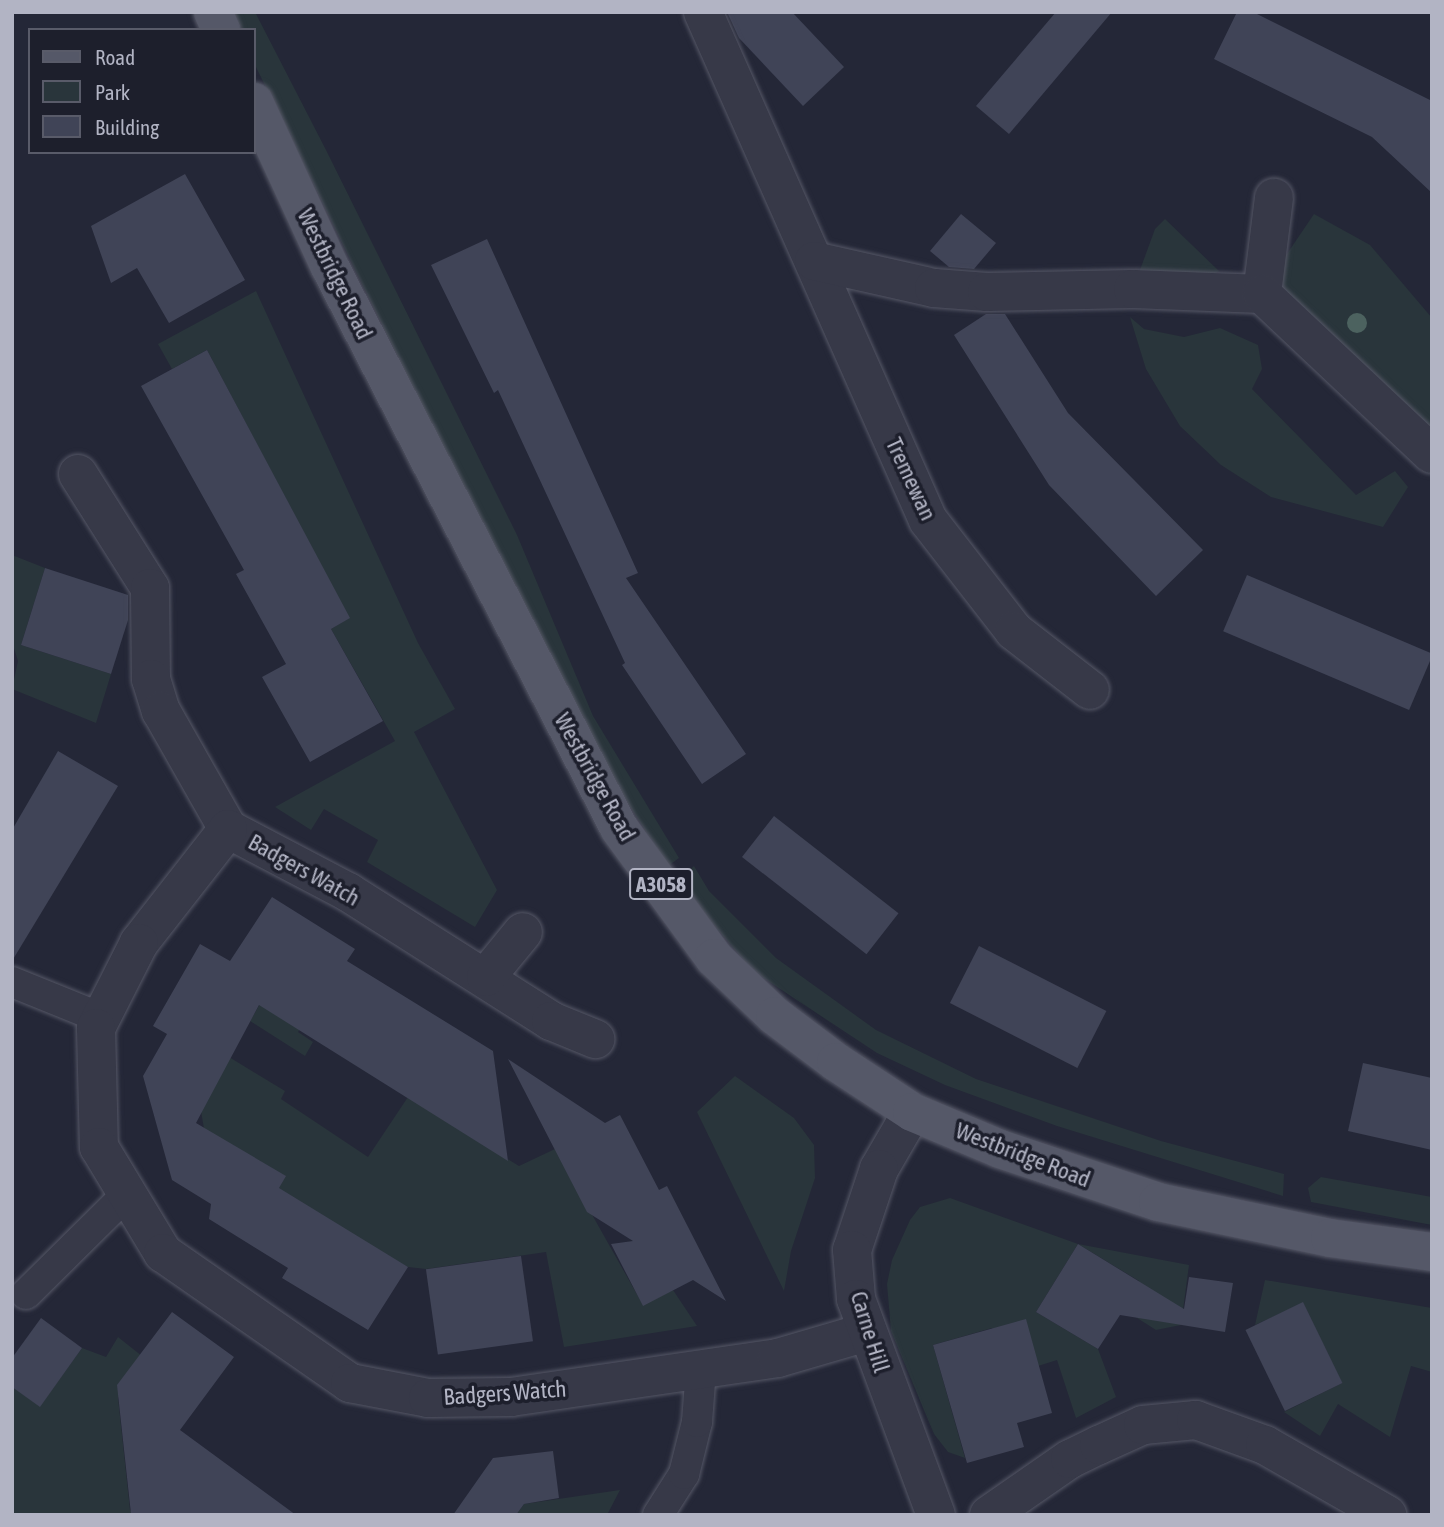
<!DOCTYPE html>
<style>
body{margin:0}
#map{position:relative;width:1444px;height:1527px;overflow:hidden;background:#242737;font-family:"Asap Condensed",sans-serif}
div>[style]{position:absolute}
.green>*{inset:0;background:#29353b}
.building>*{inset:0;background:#404457;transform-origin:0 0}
.roads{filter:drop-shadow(0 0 2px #555766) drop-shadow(0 0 2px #555766)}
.lane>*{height:30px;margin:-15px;padding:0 15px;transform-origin:15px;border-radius:15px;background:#373948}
.street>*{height:38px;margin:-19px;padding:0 19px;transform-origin:19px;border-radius:19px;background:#373948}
.primary>*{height:38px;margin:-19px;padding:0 19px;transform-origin:19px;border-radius:19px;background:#555868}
.trees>*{width:20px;height:20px;margin:-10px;border-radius:50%;background:#4c625f}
span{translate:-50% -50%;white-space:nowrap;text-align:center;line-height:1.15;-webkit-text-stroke:7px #1d1f2c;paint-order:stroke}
.shield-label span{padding:2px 5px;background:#1d1f2c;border:2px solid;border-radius:5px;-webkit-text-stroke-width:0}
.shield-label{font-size:21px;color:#b2b4c4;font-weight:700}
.street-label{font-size:23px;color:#b2b4c4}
.frame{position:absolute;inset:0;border:14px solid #b2b4c4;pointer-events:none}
.legend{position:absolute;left:28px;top:28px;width:228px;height:126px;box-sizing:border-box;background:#1d1f2c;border:2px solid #595b69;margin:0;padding:9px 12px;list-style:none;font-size:21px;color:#b2b4c4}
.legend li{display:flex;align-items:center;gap:14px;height:35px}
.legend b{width:35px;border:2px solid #595b69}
</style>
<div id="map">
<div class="green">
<div style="clip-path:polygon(229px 12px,255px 12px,326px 150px,517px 535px,593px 716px,679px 858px,668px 866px,579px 727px,254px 63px,254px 30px,238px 30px)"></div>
<div style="clip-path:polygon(1314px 214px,1370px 245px,1432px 318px,1432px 454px,1272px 276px)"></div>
<div style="clip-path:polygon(1165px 219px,1219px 271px,1202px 281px,1133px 289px,1155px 229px)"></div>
<div style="clip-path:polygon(256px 291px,418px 643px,455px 709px,414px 732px,497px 890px,475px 927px,367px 862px,378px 840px,324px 809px,311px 830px,275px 807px,395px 741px,331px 629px,349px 618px,207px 350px,172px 369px,158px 344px)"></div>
<div style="clip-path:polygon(1130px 317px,1144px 329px,1184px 337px,1220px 328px,1258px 345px,1262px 369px,1252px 389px,1356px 495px,1395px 471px,1408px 487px,1383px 527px,1271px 497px,1221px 465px,1180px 426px,1146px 369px)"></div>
<div style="clip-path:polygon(12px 555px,45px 568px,21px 645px,111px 674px,96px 723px,12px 689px,18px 661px,12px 642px)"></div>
<div style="clip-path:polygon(694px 866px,709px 891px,776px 958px,876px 1030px,976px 1079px,1161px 1141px,1284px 1174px,1283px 1196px,1057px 1126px,945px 1085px,877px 1053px,753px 971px,677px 882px)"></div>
<div style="clip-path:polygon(271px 985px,322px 1000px,298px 1032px,313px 1042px,305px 1056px,250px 1021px)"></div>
<div style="clip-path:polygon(229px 1057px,285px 1091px,281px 1099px,368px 1157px,408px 1097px,519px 1166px,555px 1149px,643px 1305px,673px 1290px,697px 1326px,564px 1347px,546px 1252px,426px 1269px,408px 1267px,274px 1197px,285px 1176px,206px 1140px,195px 1077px)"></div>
<div style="clip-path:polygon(735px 1076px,794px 1118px,814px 1145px,815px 1178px,791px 1251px,784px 1291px,697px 1112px)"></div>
<div style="clip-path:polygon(1321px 1177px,1432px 1197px,1432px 1225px,1311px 1202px,1308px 1188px)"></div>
<div style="clip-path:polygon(950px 1198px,1078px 1244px,1189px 1265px,1181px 1325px,1156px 1330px,1123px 1309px,1139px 1281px,1078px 1244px,1036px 1312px,1098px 1349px,1116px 1397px,1076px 1418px,1057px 1360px,1007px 1376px,992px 1328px,933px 1345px,965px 1458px,948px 1452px,934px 1434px,891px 1331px,887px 1284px,892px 1260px,910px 1220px,920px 1207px)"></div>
<div style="clip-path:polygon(1265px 1280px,1432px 1308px,1432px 1372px,1411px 1366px,1390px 1437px,1338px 1404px,1320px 1436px,1284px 1412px,1342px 1383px,1303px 1303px,1255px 1325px)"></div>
<div style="clip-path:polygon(118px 1337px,147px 1360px,118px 1398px,130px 1510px,136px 1515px,12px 1515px,12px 1387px,40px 1406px,82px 1348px,106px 1357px)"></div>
<div style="clip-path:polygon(620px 1490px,607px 1515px,516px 1515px,524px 1504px)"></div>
</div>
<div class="building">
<div style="clip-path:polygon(727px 12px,792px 12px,844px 67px,803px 106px,739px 38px)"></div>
<div style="clip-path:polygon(1056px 12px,1112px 12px,1009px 134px,976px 106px)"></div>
<div style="clip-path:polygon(1237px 12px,1253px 12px,1432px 101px,1432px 193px,1372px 137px,1214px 59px)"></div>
<div style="clip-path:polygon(185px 174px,245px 280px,169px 323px,137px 268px,111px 283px,91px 226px)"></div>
<div style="clip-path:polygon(961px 214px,996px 243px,974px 269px,949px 267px,930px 251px)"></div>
<div style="clip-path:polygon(487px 239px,638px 573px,626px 578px,746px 754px,702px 784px,622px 665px,625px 663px,498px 390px,494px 393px,431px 265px)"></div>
<div style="clip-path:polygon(986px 314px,1005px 314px,1068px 413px,1203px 550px,1156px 596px,1049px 485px,954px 335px)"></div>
<div style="clip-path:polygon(207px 350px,350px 618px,331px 629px,383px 721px,310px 762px,262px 677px,286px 664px,236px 574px,244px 570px,141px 386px)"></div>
<div style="clip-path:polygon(45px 568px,128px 595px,128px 620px,111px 674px,21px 645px)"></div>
<div style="left:1247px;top:575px;width:202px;height:61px;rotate:23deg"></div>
<div style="clip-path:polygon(58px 751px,118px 786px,12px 961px,12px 830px)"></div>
<div style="left:774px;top:816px;width:158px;height:52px;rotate:38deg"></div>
<div style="clip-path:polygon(272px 897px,355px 949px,347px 961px,493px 1051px,508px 1161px,259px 1005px,196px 1123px,286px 1176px,279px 1188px,408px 1267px,368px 1330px,282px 1278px,288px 1268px,209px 1219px,211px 1204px,172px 1180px,143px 1076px,167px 1034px,153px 1026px,200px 944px,230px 961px)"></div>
<div style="left:979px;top:946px;width:143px;height:64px;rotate:27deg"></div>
<div style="clip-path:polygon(508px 1059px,605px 1123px,620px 1115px,659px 1190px,667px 1186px,726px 1301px,693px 1280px,643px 1306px,611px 1244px,633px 1241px,587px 1212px)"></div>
<div style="clip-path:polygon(1363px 1063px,1432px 1078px,1432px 1150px,1348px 1131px)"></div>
<div style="clip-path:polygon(1078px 1244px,1184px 1309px,1189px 1277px,1233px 1283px,1225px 1332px,1120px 1315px,1098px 1349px,1036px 1312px)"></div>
<div style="left:521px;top:1256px;width:86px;height:96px;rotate:82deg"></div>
<div style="left:1303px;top:1302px;width:90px;height:64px;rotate:64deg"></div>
<div style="clip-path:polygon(172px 1312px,234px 1357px,180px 1430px,296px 1515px,131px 1514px,117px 1385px)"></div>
<div style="clip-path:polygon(41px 1318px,82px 1348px,40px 1407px,12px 1387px,12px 1358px)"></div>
<div style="clip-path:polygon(1026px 1319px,1052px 1413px,1017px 1423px,1024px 1447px,967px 1463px,933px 1345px)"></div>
<div style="clip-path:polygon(553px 1451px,559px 1498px,524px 1504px,516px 1515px,453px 1515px,493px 1458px)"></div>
</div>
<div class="roads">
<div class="lane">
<div style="left:12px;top:982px;width:96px;rotate:22deg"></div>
<div style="left:26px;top:1294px;width:142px;rotate:-44.7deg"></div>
<div style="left:658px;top:1515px;width:49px;rotate:-57.6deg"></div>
<div style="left:684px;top:1474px;width:54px;rotate:-76deg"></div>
<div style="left:697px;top:1422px;width:53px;rotate:-85.7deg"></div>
</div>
<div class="street">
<div style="left:703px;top:12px;width:556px;rotate:66.11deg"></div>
<div style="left:928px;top:520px;width:140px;rotate:52.2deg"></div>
<div style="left:1014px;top:631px;width:96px;rotate:37.8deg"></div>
<div style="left:814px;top:261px;width:123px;rotate:12.7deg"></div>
<div style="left:934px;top:288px;width:53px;rotate:4.3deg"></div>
<div style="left:987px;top:292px;width:146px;rotate:-1.2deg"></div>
<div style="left:1133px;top:289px;width:129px;rotate:2.2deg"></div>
<div style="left:1262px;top:294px;width:97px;rotate:-82.9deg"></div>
<div style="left:1262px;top:294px;width:233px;rotate:43.3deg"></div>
<div style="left:78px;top:474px;width:135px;rotate:57.7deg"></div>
<div style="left:150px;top:588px;width:91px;rotate:89.4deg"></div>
<div style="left:151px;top:679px;width:34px;rotate:73deg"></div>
<div style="left:161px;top:711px;width:136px;rotate:60.4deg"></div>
<div style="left:228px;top:829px;width:136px;rotate:27.7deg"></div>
<div style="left:348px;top:892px;width:241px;rotate:32.4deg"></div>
<div style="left:551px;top:1021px;width:48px;rotate:22.2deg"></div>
<div style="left:228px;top:829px;width:145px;rotate:128deg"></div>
<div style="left:139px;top:943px;width:95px;rotate:116.8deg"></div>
<div style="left:96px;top:1028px;width:119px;rotate:88.6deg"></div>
<div style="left:99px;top:1147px;width:124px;rotate:58.9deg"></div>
<div style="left:163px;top:1253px;width:228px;rotate:34.8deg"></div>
<div style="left:350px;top:1383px;width:79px;rotate:10.9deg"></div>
<div style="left:428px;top:1398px;width:83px;rotate:-0.7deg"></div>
<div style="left:511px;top:1397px;width:270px;rotate:-8.3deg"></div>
<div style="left:778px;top:1358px;width:93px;rotate:-16.3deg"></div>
<div style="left:486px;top:977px;width:58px;rotate:-50.6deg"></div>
<div style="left:912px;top:1112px;width:66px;rotate:120.1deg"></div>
<div style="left:879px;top:1169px;width:85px;rotate:108.4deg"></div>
<div style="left:852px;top:1250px;width:49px;rotate:85.3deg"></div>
<div style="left:856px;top:1299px;width:230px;rotate:69.7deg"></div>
<div style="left:989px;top:1515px;width:98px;rotate:-34.7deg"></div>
<div style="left:1070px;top:1459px;width:32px;rotate:-26deg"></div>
<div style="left:1099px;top:1445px;width:48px;rotate:-24.4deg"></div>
<div style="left:1143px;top:1425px;width:53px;rotate:-5.4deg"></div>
<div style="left:1196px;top:1420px;width:73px;rotate:19.9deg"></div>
<div style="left:1265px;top:1445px;width:141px;rotate:29.8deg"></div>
</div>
<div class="primary">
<div style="left:213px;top:12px;width:20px;rotate:66deg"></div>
<div style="left:254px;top:102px;width:182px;rotate:65.3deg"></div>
<div style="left:330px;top:267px;width:631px;rotate:62.74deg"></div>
<div style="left:619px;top:828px;width:161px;rotate:53.8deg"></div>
<div style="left:714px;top:958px;width:84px;rotate:43.6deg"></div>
<div style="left:775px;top:1016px;width:76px;rotate:37deg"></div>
<div style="left:836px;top:1062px;width:91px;rotate:33.3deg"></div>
<div style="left:912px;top:1112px;width:95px;rotate:22.8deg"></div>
<div style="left:1000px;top:1149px;width:167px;rotate:18.5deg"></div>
<div style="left:1158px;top:1202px;width:176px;rotate:11.8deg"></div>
<div style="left:1330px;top:1238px;width:103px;rotate:7.8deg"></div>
</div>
</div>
<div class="trees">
<div style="left:1357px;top:323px"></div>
</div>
<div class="shield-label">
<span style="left:661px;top:884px">A3058</span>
</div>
<div class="street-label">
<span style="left:335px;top:274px;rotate:64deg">Westbridge Road</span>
<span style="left:911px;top:479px;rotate:65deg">Tremewan</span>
<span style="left:595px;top:777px;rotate:61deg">Westbridge Road</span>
<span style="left:304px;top:870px;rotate:29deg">Badgers Watch</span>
<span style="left:1023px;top:1155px;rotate:21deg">Westbridge Road</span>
<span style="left:870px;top:1332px;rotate:73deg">Carne Hill</span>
<span style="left:505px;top:1393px;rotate:-4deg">Badgers Watch</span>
</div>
<div class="frame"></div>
<ul class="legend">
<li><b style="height:9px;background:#555868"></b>Road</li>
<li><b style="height:19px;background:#29353b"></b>Park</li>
<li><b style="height:19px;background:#404457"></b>Building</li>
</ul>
</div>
